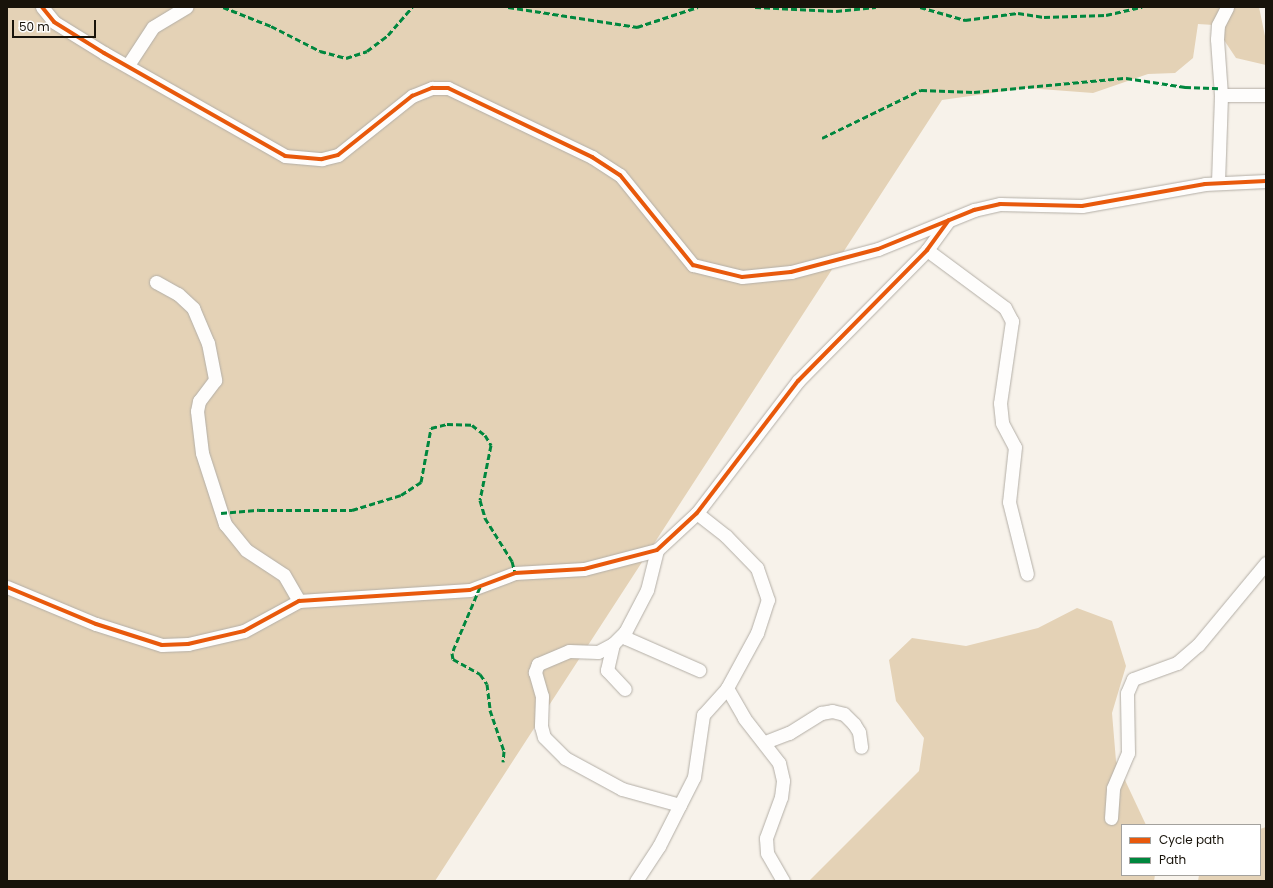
<!DOCTYPE html>
<style>
body{margin:0}
#map{position:relative;width:1273px;height:888px;overflow:hidden;background:#f7f2ea;font-family:Poppins,sans-serif}
div>[style]{position:absolute}
.forest>*{inset:0;background:#e4d2b6}
.roads{filter:drop-shadow(0 0 1px #b3aea6) drop-shadow(0 0 1px #b3aea6)}
.minor>*{height:13px;margin:-6.5px;padding:0 6.5px;transform-origin:6.5px;border-radius:6.5px;background:#fefdfc}
.quiet>*{height:3px;margin-top:-1.5px;transform-origin:0;background:repeating-linear-gradient(90deg,#00873e 0 6px,transparent 0 9px)}
.cycleway>*{height:4px;margin:-2px;padding:0 2px;transform-origin:2px;border-radius:2px;background:#e8590c}
span{translate:-50% -50%;white-space:nowrap;text-align:center;line-height:1.15;-webkit-text-stroke:4px #fff;paint-order:stroke}
.frame{position:absolute;inset:0;border:8px solid #18130a;pointer-events:none}
.legend{position:absolute;left:1121px;top:824px;width:140px;height:52px;box-sizing:border-box;background:#fff;border:1px solid #a3a19d;margin:0;padding:5px 7px;list-style:none;font-size:12px;color:#18130a}
.legend li{display:flex;align-items:center;gap:8px;height:20px}
.legend b{width:20px;border:1px solid #a3a19d}
.scale{position:absolute;left:12px;top:20px;width:84px;height:18px;box-sizing:border-box;border:2px solid #18130a;border-top:0;padding-left:5px;font-size:12px;line-height:14px;white-space:nowrap;color:#18130a;-webkit-text-stroke:3px #fff;paint-order:stroke}
</style>
<div id="map">
<div class="forest">
<div style="clip-path:polygon(7px 7px,1259px 7px,1266px 41px,1266px 65px,1236px 58px,1214px 25px,1198px 24px,1193px 58px,1175px 73px,1148px 74px,1093px 93px,1027px 88px,942px 100px,435px 881px,7px 881px)"></div>
<div style="clip-path:polygon(1077px 608px,1112px 621px,1126px 666px,1112px 713px,1116px 761px,1146px 825px,1122px 825px,1122px 875px,1155px 875px,1154px 881px,809px 881px,919px 771px,924px 738px,896px 701px,889px 660px,912px 638px,966px 646px,1038px 628px)"></div>
<div style="clip-path:polygon(1266px 827px,1266px 881px,1198px 881px,1199px 875px,1260px 875px,1260px 829px)"></div>
</div>
<div class="roads">
<div class="minor">
<div style="left:42px;top:7px;width:19px;rotate:51deg"></div>
<div style="left:54px;top:22px;width:59px;rotate:31.8deg"></div>
<div style="left:104px;top:53px;width:208px;rotate:29.6deg"></div>
<div style="left:285px;top:156px;width:37px;rotate:5deg"></div>
<div style="left:322px;top:159px;width:16px;rotate:-14deg"></div>
<div style="left:338px;top:155px;width:95px;rotate:-38.6deg"></div>
<div style="left:412px;top:96px;width:22px;rotate:-22deg"></div>
<div style="left:432px;top:88px;width:16px"></div>
<div style="left:448px;top:88px;width:160px;rotate:25.6deg"></div>
<div style="left:592px;top:157px;width:33px;rotate:33deg"></div>
<div style="left:620px;top:175px;width:116px;rotate:51deg"></div>
<div style="left:693px;top:265px;width:50px;rotate:13.8deg"></div>
<div style="left:742px;top:277px;width:49px;rotate:-5.8deg"></div>
<div style="left:791px;top:272px;width:90px;rotate:-14.8deg"></div>
<div style="left:878px;top:249px;width:104px;rotate:-22.1deg"></div>
<div style="left:974px;top:210px;width:27px;rotate:-13deg"></div>
<div style="left:1000px;top:204px;width:82px;rotate:1.4deg"></div>
<div style="left:1082px;top:206px;width:125px;rotate:-10.1deg"></div>
<div style="left:1205px;top:184px;width:61px;rotate:-2.8deg"></div>
<div style="left:128px;top:65px;width:45px;rotate:-56.7deg"></div>
<div style="left:153px;top:27px;width:39px;rotate:-31deg"></div>
<div style="left:1221px;top:95px;width:56px;rotate:-94.1deg"></div>
<div style="left:1217px;top:39px;width:14px;rotate:-86deg"></div>
<div style="left:1218px;top:25px;width:20px;rotate:-63deg"></div>
<div style="left:1218px;top:182px;width:87px;rotate:-88deg"></div>
<div style="left:1221px;top:95px;width:45px"></div>
<div style="left:927px;top:250px;width:97px;rotate:36.6deg"></div>
<div style="left:1005px;top:308px;width:15px;rotate:62deg"></div>
<div style="left:1012px;top:321px;width:83px;rotate:98.3deg"></div>
<div style="left:1000px;top:403px;width:20px;rotate:84deg"></div>
<div style="left:1002px;top:423px;width:27px;rotate:62deg"></div>
<div style="left:1015px;top:447px;width:55px;rotate:96.2deg"></div>
<div style="left:1009px;top:502px;width:74px;rotate:76deg"></div>
<div style="left:156px;top:282px;width:25px;rotate:29deg"></div>
<div style="left:178px;top:294px;width:21px;rotate:43deg"></div>
<div style="left:193px;top:308px;width:38px;rotate:67deg"></div>
<div style="left:208px;top:343px;width:38px;rotate:79deg"></div>
<div style="left:215px;top:380px;width:26px;rotate:127deg"></div>
<div style="left:199px;top:401px;width:10px;rotate:101deg"></div>
<div style="left:197px;top:411px;width:42px;rotate:83.2deg"></div>
<div style="left:202px;top:453px;width:75px;rotate:72.1deg"></div>
<div style="left:225px;top:524px;width:33px;rotate:51deg"></div>
<div style="left:246px;top:550px;width:45px;rotate:33.3deg"></div>
<div style="left:284px;top:575px;width:30px;rotate:60deg"></div>
<div style="left:657px;top:550px;width:41px;rotate:104deg"></div>
<div style="left:647px;top:590px;width:47px;rotate:117.6deg"></div>
<div style="left:625px;top:632px;width:6px;rotate:81deg"></div>
<div style="left:626px;top:638px;width:80px;rotate:23.7deg"></div>
<div style="left:7px;top:587px;width:96px;rotate:22.6deg"></div>
<div style="left:96px;top:624px;width:69px;rotate:17.7deg"></div>
<div style="left:162px;top:645px;width:26px;rotate:-2deg"></div>
<div style="left:188px;top:644px;width:57px;rotate:-13.1deg"></div>
<div style="left:244px;top:631px;width:63px;rotate:-28.6deg"></div>
<div style="left:299px;top:601px;width:171px;rotate:-3.7deg"></div>
<div style="left:470px;top:590px;width:48px;rotate:-20.7deg"></div>
<div style="left:515px;top:573px;width:69px;rotate:-3.3deg"></div>
<div style="left:584px;top:569px;width:75px;rotate:-14.6deg"></div>
<div style="left:657px;top:550px;width:54px;rotate:-42.8deg"></div>
<div style="left:697px;top:513px;width:166px;rotate:-52.6deg"></div>
<div style="left:798px;top:381px;width:184px;rotate:-45.4deg"></div>
<div style="left:927px;top:250px;width:37px;rotate:-54deg"></div>
<div style="left:625px;top:632px;width:17px;rotate:135deg"></div>
<div style="left:613px;top:644px;width:17px;rotate:152deg"></div>
<div style="left:598px;top:652px;width:29px;rotate:-178deg"></div>
<div style="left:569px;top:651px;width:34px;rotate:157deg"></div>
<div style="left:538px;top:664px;width:9px;rotate:111deg"></div>
<div style="left:535px;top:672px;width:25px;rotate:74deg"></div>
<div style="left:542px;top:696px;width:30px;rotate:92deg"></div>
<div style="left:541px;top:726px;width:11px;rotate:75deg"></div>
<div style="left:544px;top:737px;width:30px;rotate:45deg"></div>
<div style="left:565px;top:758px;width:65px;rotate:28.5deg"></div>
<div style="left:622px;top:789px;width:60px;rotate:15.4deg"></div>
<div style="left:613px;top:644px;width:27px;rotate:103deg"></div>
<div style="left:607px;top:670px;width:26px;rotate:47deg"></div>
<div style="left:727px;top:688px;width:34px;rotate:60deg"></div>
<div style="left:744px;top:718px;width:57px;rotate:52.1deg"></div>
<div style="left:779px;top:763px;width:18px;rotate:77deg"></div>
<div style="left:783px;top:781px;width:16px;rotate:97deg"></div>
<div style="left:781px;top:797px;width:44px;rotate:110.1deg"></div>
<div style="left:766px;top:838px;width:15px;rotate:86deg"></div>
<div style="left:767px;top:853px;width:32px;rotate:60deg"></div>
<div style="left:765px;top:742px;width:26px;rotate:-21deg"></div>
<div style="left:789px;top:733px;width:38px;rotate:-32deg"></div>
<div style="left:821px;top:713px;width:11px;rotate:-10deg"></div>
<div style="left:832px;top:711px;width:12px;rotate:14deg"></div>
<div style="left:844px;top:714px;width:14px;rotate:45deg"></div>
<div style="left:854px;top:724px;width:9px;rotate:58deg"></div>
<div style="left:859px;top:732px;width:15px;rotate:82deg"></div>
<div style="left:1111px;top:818px;width:30px;rotate:-86deg"></div>
<div style="left:1113px;top:788px;width:38px;rotate:-67deg"></div>
<div style="left:1128px;top:753px;width:60px;rotate:-91deg"></div>
<div style="left:1127px;top:693px;width:15px;rotate:-67deg"></div>
<div style="left:1133px;top:679px;width:47px;rotate:-20deg"></div>
<div style="left:1177px;top:663px;width:28px;rotate:-41deg"></div>
<div style="left:1198px;top:645px;width:107px;rotate:-50.3deg"></div>
<div style="left:636px;top:881px;width:42px;rotate:-56.7deg"></div>
<div style="left:659px;top:846px;width:77px;rotate:-63.1deg"></div>
<div style="left:694px;top:777px;width:63px;rotate:-81.7deg"></div>
<div style="left:703px;top:715px;width:36px;rotate:-48deg"></div>
<div style="left:727px;top:688px;width:63px;rotate:-61.4deg"></div>
<div style="left:757px;top:633px;width:35px;rotate:-72deg"></div>
<div style="left:768px;top:600px;width:34px;rotate:-109deg"></div>
<div style="left:757px;top:568px;width:45px;rotate:-134.1deg"></div>
<div style="left:726px;top:536px;width:37px;rotate:-142deg"></div>
</div>
</div>
<div class="quiet">
<div style="left:223px;top:7px;width:52px;rotate:21.6deg"></div>
<div style="left:271px;top:26px;width:55px;rotate:27deg"></div>
<div style="left:320px;top:51px;width:27px;rotate:15deg"></div>
<div style="left:346px;top:58px;width:22px;rotate:-18deg"></div>
<div style="left:367px;top:51px;width:26px;rotate:-37deg"></div>
<div style="left:388px;top:35px;width:37px;rotate:-49deg"></div>
<div style="left:508px;top:7px;width:131px;rotate:8.8deg"></div>
<div style="left:637px;top:27px;width:64px;rotate:-18.2deg"></div>
<div style="left:755px;top:7px;width:81px;rotate:2.8deg"></div>
<div style="left:836px;top:11px;width:40px;rotate:-5.7deg"></div>
<div style="left:920px;top:7px;width:47px;rotate:16.1deg"></div>
<div style="left:965px;top:20px;width:53px;rotate:-7.5deg"></div>
<div style="left:1018px;top:13px;width:26px;rotate:9deg"></div>
<div style="left:1044px;top:17px;width:62px;rotate:-1.8deg"></div>
<div style="left:1106px;top:15px;width:37px;rotate:-13deg"></div>
<div style="left:822px;top:138px;width:110px;rotate:-25.9deg"></div>
<div style="left:921px;top:90px;width:53px;rotate:2.2deg"></div>
<div style="left:974px;top:92px;width:153px;rotate:-5.3deg"></div>
<div style="left:1126px;top:78px;width:60px;rotate:8.7deg"></div>
<div style="left:1185px;top:87px;width:35px;rotate:2deg"></div>
<div style="left:221px;top:513px;width:38px;rotate:-5deg"></div>
<div style="left:259px;top:510px;width:93px"></div>
<div style="left:352px;top:510px;width:51px;rotate:-17deg"></div>
<div style="left:401px;top:495px;width:24px;rotate:-33deg"></div>
<div style="left:421px;top:482px;width:55px;rotate:-79.5deg"></div>
<div style="left:431px;top:428px;width:16px;rotate:-14deg"></div>
<div style="left:447px;top:424px;width:25px;rotate:2deg"></div>
<div style="left:472px;top:425px;width:16px;rotate:38deg"></div>
<div style="left:485px;top:435px;width:12px;rotate:59deg"></div>
<div style="left:491px;top:445px;width:56px;rotate:101.3deg"></div>
<div style="left:480px;top:500px;width:19px;rotate:74deg"></div>
<div style="left:485px;top:518px;width:51px;rotate:57.9deg"></div>
<div style="left:512px;top:561px;width:12px;rotate:76deg"></div>
<div style="left:480px;top:587px;width:72px;rotate:113deg"></div>
<div style="left:452px;top:653px;width:6px;rotate:81deg"></div>
<div style="left:453px;top:659px;width:31px;rotate:29deg"></div>
<div style="left:480px;top:674px;width:12px;rotate:55deg"></div>
<div style="left:487px;top:684px;width:26px;rotate:83deg"></div>
<div style="left:490px;top:710px;width:43px;rotate:71.1deg"></div>
<div style="left:504px;top:751px;width:11px;rotate:95deg"></div>
</div>
<div class="cycleway">
<div style="left:42px;top:7px;width:19px;rotate:51deg"></div>
<div style="left:54px;top:22px;width:59px;rotate:31.8deg"></div>
<div style="left:104px;top:53px;width:208px;rotate:29.6deg"></div>
<div style="left:285px;top:156px;width:37px;rotate:5deg"></div>
<div style="left:322px;top:159px;width:16px;rotate:-14deg"></div>
<div style="left:338px;top:155px;width:95px;rotate:-38.6deg"></div>
<div style="left:412px;top:96px;width:22px;rotate:-22deg"></div>
<div style="left:432px;top:88px;width:16px"></div>
<div style="left:448px;top:88px;width:160px;rotate:25.6deg"></div>
<div style="left:592px;top:157px;width:33px;rotate:33deg"></div>
<div style="left:620px;top:175px;width:116px;rotate:51deg"></div>
<div style="left:693px;top:265px;width:50px;rotate:13.8deg"></div>
<div style="left:742px;top:277px;width:49px;rotate:-5.8deg"></div>
<div style="left:791px;top:272px;width:90px;rotate:-14.8deg"></div>
<div style="left:878px;top:249px;width:104px;rotate:-22.1deg"></div>
<div style="left:974px;top:210px;width:27px;rotate:-13deg"></div>
<div style="left:1000px;top:204px;width:82px;rotate:1.4deg"></div>
<div style="left:1082px;top:206px;width:125px;rotate:-10.1deg"></div>
<div style="left:1205px;top:184px;width:61px;rotate:-2.8deg"></div>
<div style="left:7px;top:587px;width:96px;rotate:22.6deg"></div>
<div style="left:96px;top:624px;width:69px;rotate:17.7deg"></div>
<div style="left:162px;top:645px;width:26px;rotate:-2deg"></div>
<div style="left:188px;top:644px;width:57px;rotate:-13.1deg"></div>
<div style="left:244px;top:631px;width:63px;rotate:-28.6deg"></div>
<div style="left:299px;top:601px;width:171px;rotate:-3.7deg"></div>
<div style="left:470px;top:590px;width:48px;rotate:-20.7deg"></div>
<div style="left:515px;top:573px;width:69px;rotate:-3.3deg"></div>
<div style="left:584px;top:569px;width:75px;rotate:-14.6deg"></div>
<div style="left:657px;top:550px;width:54px;rotate:-42.8deg"></div>
<div style="left:697px;top:513px;width:166px;rotate:-52.6deg"></div>
<div style="left:798px;top:381px;width:184px;rotate:-45.4deg"></div>
<div style="left:927px;top:250px;width:37px;rotate:-54deg"></div>
</div>
<div class="frame"></div>
<ul class="legend">
<li><b style="height:5px;background:#e8590c"></b>Cycle path</li>
<li><b style="height:5px;background:#00873e"></b>Path</li>
</ul>
<div class="scale">50 m</div>
</div>
